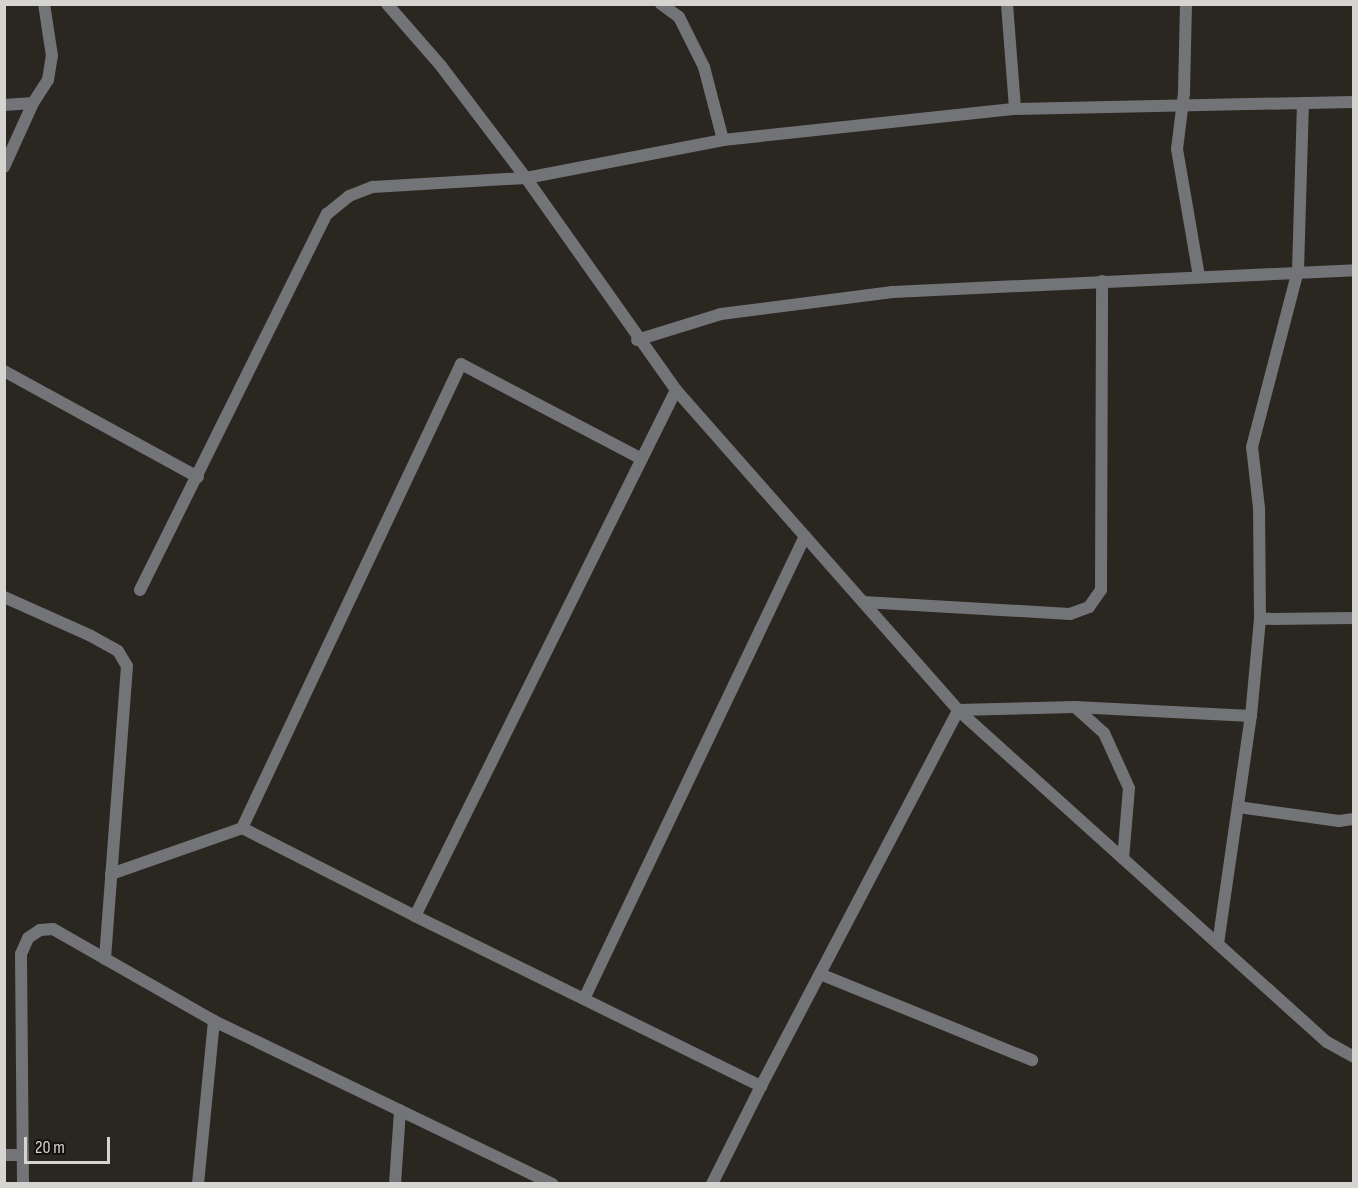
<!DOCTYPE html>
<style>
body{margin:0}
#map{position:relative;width:1358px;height:1188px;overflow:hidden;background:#2a2620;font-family:"Sofia Sans Condensed",sans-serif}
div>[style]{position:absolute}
.minor>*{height:12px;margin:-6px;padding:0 6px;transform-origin:6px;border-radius:6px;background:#737478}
span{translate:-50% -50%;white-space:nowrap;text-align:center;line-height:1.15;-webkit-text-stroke:6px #11100d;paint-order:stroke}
.frame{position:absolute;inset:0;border:6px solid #d6d4d0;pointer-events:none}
.scale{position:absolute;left:24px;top:1137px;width:86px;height:27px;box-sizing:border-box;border:3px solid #d6d4d0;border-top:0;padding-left:8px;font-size:18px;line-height:21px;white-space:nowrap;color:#d6d4d0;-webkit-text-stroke:4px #11100d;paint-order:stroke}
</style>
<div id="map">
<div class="minor">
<div style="left:387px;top:4px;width:82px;rotate:48.9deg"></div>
<div style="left:441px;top:66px;width:141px;rotate:52.8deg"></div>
<div style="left:526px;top:178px;width:260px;rotate:54.7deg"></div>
<div style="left:676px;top:390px;width:427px;rotate:48.6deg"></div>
<div style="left:958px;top:710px;width:496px;rotate:42deg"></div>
<div style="left:1327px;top:1042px;width:31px;rotate:29deg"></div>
<div style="left:661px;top:4px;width:22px;rotate:36deg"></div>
<div style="left:679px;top:17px;width:56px;rotate:63.4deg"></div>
<div style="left:704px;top:67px;width:75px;rotate:75.4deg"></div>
<div style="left:1007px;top:4px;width:105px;rotate:85.6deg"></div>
<div style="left:1186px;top:4px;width:89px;rotate:91.3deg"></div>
<div style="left:1184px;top:93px;width:56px;rotate:97.1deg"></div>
<div style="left:1177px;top:149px;width:130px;rotate:80.2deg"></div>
<div style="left:4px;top:105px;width:29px;rotate:-4deg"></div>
<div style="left:33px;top:103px;width:27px;rotate:-57deg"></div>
<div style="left:48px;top:80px;width:24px;rotate:-81deg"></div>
<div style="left:52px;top:56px;width:53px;rotate:-98.7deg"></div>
<div style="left:4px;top:167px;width:70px;rotate:-65.6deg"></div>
<div style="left:637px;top:340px;width:88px;rotate:-17.2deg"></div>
<div style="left:721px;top:314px;width:173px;rotate:-7.3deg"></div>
<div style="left:893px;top:292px;width:462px;rotate:-2.7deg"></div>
<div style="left:4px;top:371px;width:221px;rotate:28.7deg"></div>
<div style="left:676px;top:390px;width:587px;rotate:116.39deg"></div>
<div style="left:415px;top:916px;width:386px;rotate:26.2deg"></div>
<div style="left:761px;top:1086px;width:424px;rotate:-62.3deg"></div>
<div style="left:958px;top:710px;width:117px;rotate:-1.5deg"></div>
<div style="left:1075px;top:707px;width:176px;rotate:2.9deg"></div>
<div style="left:1251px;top:716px;width:97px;rotate:-84.7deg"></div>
<div style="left:1260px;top:619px;width:111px;rotate:-90.5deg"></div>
<div style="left:1259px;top:508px;width:61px;rotate:-96.5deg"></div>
<div style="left:1252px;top:447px;width:182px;rotate:-75.4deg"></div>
<div style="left:1298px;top:271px;width:168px;rotate:-88.3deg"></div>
<div style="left:140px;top:590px;width:420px;rotate:-63.6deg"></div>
<div style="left:327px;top:214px;width:28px;rotate:-39deg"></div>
<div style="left:349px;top:196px;width:26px;rotate:-21deg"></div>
<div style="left:373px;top:187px;width:153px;rotate:-3.4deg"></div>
<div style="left:526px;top:178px;width:201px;rotate:-10.9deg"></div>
<div style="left:723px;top:140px;width:294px;rotate:-6.1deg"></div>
<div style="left:1015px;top:109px;width:339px;rotate:-1.2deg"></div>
<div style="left:4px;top:597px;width:95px;rotate:24.1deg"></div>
<div style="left:91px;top:636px;width:31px;rotate:29deg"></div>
<div style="left:118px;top:651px;width:17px;rotate:59deg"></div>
<div style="left:127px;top:666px;width:294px;rotate:94.3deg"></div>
<div style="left:863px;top:602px;width:207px;rotate:3.3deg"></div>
<div style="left:1070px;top:614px;width:20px;rotate:-20deg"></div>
<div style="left:1089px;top:607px;width:21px;rotate:-55deg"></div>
<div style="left:1101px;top:590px;width:309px;rotate:-89.8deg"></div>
<div style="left:1260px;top:619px;width:94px;rotate:-0.6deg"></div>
<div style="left:1075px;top:707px;width:39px;rotate:42deg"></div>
<div style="left:1104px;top:733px;width:60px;rotate:65.6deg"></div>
<div style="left:1129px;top:788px;width:71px;rotate:94.8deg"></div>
<div style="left:1238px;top:807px;width:102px;rotate:7.9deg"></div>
<div style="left:1339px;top:821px;width:15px;rotate:-8deg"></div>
<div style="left:111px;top:874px;width:139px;rotate:-19.3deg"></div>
<div style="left:415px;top:916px;width:194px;rotate:-153deg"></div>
<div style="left:242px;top:828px;width:513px;rotate:-64.73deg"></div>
<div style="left:461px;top:364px;width:204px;rotate:27.7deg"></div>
<div style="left:1218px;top:944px;width:230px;rotate:-81.8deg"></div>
<div style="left:820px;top:974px;width:229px;rotate:22.1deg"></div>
<div style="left:584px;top:999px;width:513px;rotate:-64.48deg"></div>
<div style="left:4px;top:1155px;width:19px"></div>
<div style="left:23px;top:1184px;width:230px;rotate:-90.5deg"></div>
<div style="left:21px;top:954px;width:17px;rotate:-66deg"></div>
<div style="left:28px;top:938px;width:14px;rotate:-34deg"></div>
<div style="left:40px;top:930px;width:13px;rotate:-4deg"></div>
<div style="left:53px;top:929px;width:185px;rotate:29.7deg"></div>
<div style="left:214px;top:1021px;width:376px;rotate:25.7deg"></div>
<div style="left:198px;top:1184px;width:164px;rotate:-84.4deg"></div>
<div style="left:395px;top:1184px;width:74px;rotate:-86.1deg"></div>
<div style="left:712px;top:1184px;width:110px;rotate:-63.4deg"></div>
</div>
<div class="frame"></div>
<div class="scale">20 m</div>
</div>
